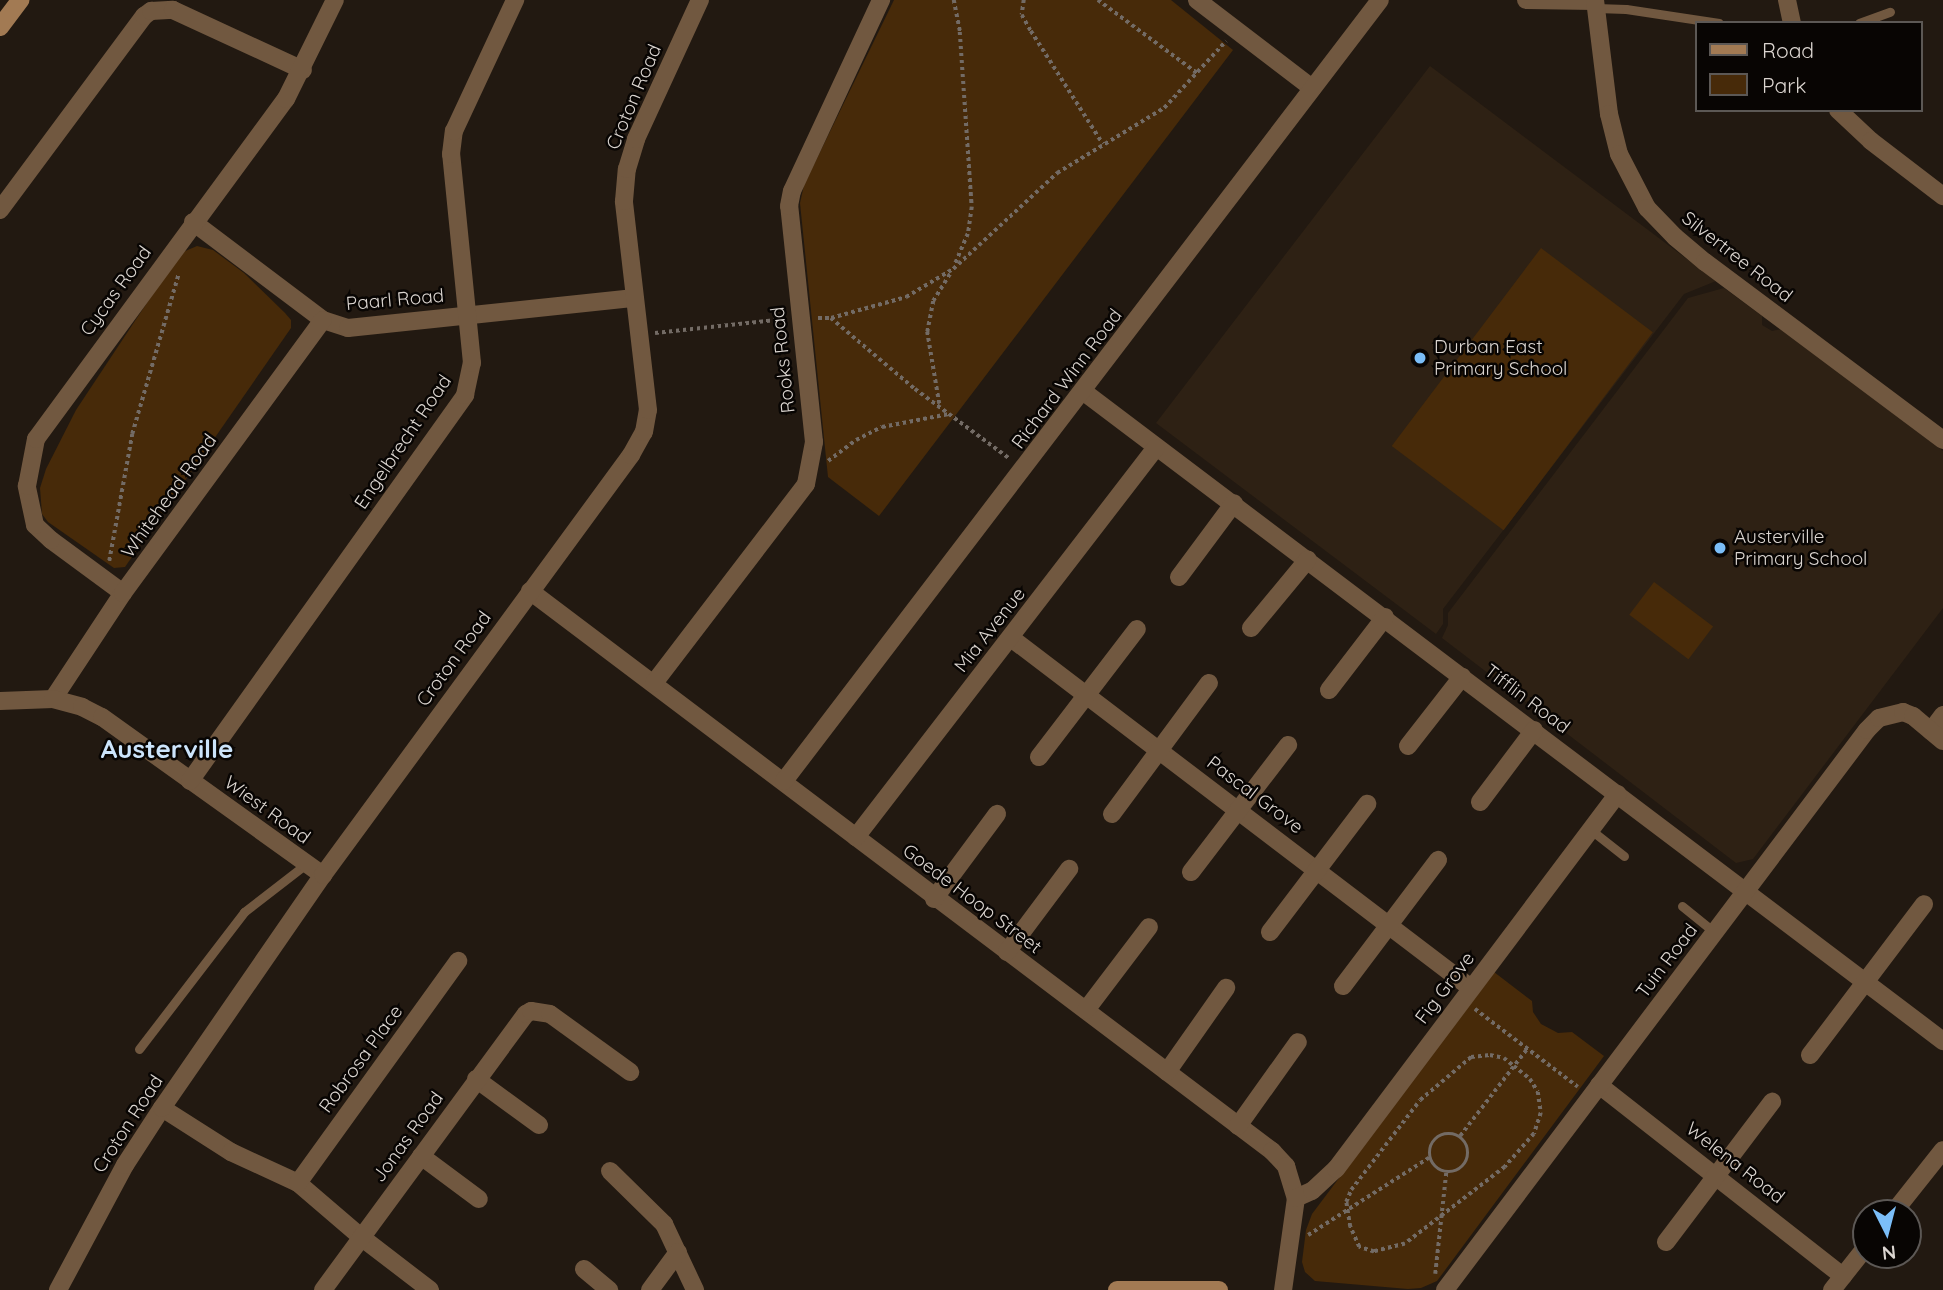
<!DOCTYPE html>
<style>
body{margin:0}
#map{position:relative;width:1943px;height:1290px;overflow:hidden;background:#221911;font-family:Quicksand,sans-serif}
div>[style]{position:absolute}
.built>*{inset:0;background:#2e2114}
.green>*{inset:0;background:#472a09;transform-origin:0 0}
.path>*{height:3.5px;margin-top:-1.75px;transform-origin:0;background:repeating-linear-gradient(90deg,#736b65 0 3.5px,transparent 0 7px)}
.path>.ring{margin:-1.75px;padding:0;box-sizing:content-box;background:none;border:3.5px solid #736b65;border-radius:50%}
.lane>*{height:9px;margin:-4.5px;padding:0 4.5px;transform-origin:4.5px;border-radius:4.5px;background:#715840}
.street>*{height:18px;margin:-9px;padding:0 9px;transform-origin:9px;border-radius:9px;background:#715840}
.secondary>*{height:18px;margin:-9px;padding:0 9px;transform-origin:9px;border-radius:9px;background:#a27a53}
.dots>*{width:19px;height:19px;translate:-50% -50%;box-sizing:border-box;border:4px solid #080503;border-radius:50%}
span{translate:-50% -50%;white-space:nowrap;text-align:center;line-height:1.15;-webkit-text-stroke:5px #080503;paint-order:stroke}
.street-label{font-size:19px;color:#dbd5d0}
.poi-label{font-size:19px;color:#dbd5d0}
.left{translate:0 -50%;text-align:left}
.district-label{font-size:26px;color:#cce4fb;font-weight:700}
.legend{position:absolute;left:1695px;top:21px;width:228px;height:91px;box-sizing:border-box;background:#080503;border:2px solid #5c5855;margin:0;padding:9px 12px;list-style:none;font-size:21px;color:#dbd5d0}
.legend li{display:flex;align-items:center;gap:14px;height:35px}
.legend b{width:35px;border:2px solid #5c5855}
.north{position:absolute;left:1852px;top:1199px;width:70px;height:70px;box-sizing:border-box;background:#080503;border:2px solid #5c5855;border-radius:50%;rotate:174deg;font-size:19px;font-weight:700;line-height:28px;text-align:center;color:#dbd5d0}
.north::after{content:'';display:block;margin:auto;width:24px;height:32px;background:#7bbef8;clip-path:polygon(50% 0,100% 100%,50% 72%,0 100%)}
</style>
<div id="map">
<div class="built">
<div style="clip-path:polygon(1430px 66px,1716px 281px,1684px 294px,1443px 609px,1443px 624px,1436px 634px,1156px 423px)"></div>
<div style="clip-path:polygon(1724px 288px,1762px 316px,1762px 325px,1772px 331px,1781px 329px,1943px 451px,1943px 608px,1753px 859px,1736px 863px,1442px 638px,1448px 625px,1448px 613px,1688px 298px)"></div>
</div>
<div class="green">
<div style="clip-path:polygon(894px 0,1171px 0,1233px 50px,879px 516px,828px 477px,800px 203px,804px 185px)"></div>
<div style="clip-path:polygon(197px 246px,213px 250px,244px 273px,285px 313px,291px 320px,291px 328px,125px 567px,114px 568px,48px 522px,42px 514px,40px 488px,46px 469px,76px 410px,170px 268px,183px 252px)"></div>
<div style="left:1541px;top:248px;width:140px;height:248px;rotate:37deg"></div>
<div style="left:1654px;top:582px;width:74px;height:41px;rotate:37deg"></div>
<div style="clip-path:polygon(1494px 972px,1532px 1001px,1533px 1012px,1541px 1024px,1558px 1033px,1572px 1032px,1604px 1056px,1437px 1281px,1421px 1288px,1408px 1289px,1315px 1281px,1305px 1272px,1302px 1262px,1306px 1230px,1312px 1214px)"></div>
</div>
<div class="path">
<div style="left:954px;top:0;width:33px;rotate:79deg"></div>
<div style="left:960px;top:32px;width:175px;rotate:86.1deg"></div>
<div style="left:972px;top:207px;width:27px;rotate:98deg"></div>
<div style="left:968px;top:234px;width:34px;rotate:113deg"></div>
<div style="left:1024px;top:0;width:15px;rotate:98deg"></div>
<div style="left:1022px;top:15px;width:18px;rotate:61deg"></div>
<div style="left:1031px;top:31px;width:134px;rotate:57.5deg"></div>
<div style="left:1098px;top:0;width:123px;rotate:36.4deg"></div>
<div style="left:818px;top:318px;width:13px"></div>
<div style="left:831px;top:318px;width:110px;rotate:40.2deg"></div>
<div style="left:915px;top:389px;width:118px;rotate:36.4deg"></div>
<div style="left:831px;top:318px;width:78px;rotate:-15.6deg"></div>
<div style="left:906px;top:297px;width:55px;rotate:-30.8deg"></div>
<div style="left:953px;top:269px;width:142px;rotate:-42.7deg"></div>
<div style="left:1057px;top:173px;width:125px;rotate:-31.3deg"></div>
<div style="left:1164px;top:108px;width:91px;rotate:-47.2deg"></div>
<div style="left:655px;top:333px;width:132px;rotate:-6.1deg"></div>
<div style="left:939px;top:404px;width:73px;rotate:-99.5deg"></div>
<div style="left:927px;top:332px;width:32px;rotate:-79deg"></div>
<div style="left:933px;top:301px;width:34px;rotate:-58deg"></div>
<div style="left:828px;top:461px;width:35px;rotate:-37deg"></div>
<div style="left:856px;top:440px;width:29px;rotate:-27deg"></div>
<div style="left:882px;top:427px;width:68px;rotate:-11deg"></div>
<div style="left:109px;top:561px;width:129px;rotate:-79.7deg"></div>
<div style="left:132px;top:434px;width:165px;rotate:-73.8deg"></div>
<div style="left:1475px;top:1009px;width:129px;rotate:37.1deg"></div>
<div style="left:1490px;top:1055px;width:14px;rotate:12deg"></div>
<div style="left:1504px;top:1058px;width:13px;rotate:39deg"></div>
<div style="left:1514px;top:1066px;width:21px;rotate:39deg"></div>
<div style="left:1530px;top:1079px;width:15px;rotate:58deg"></div>
<div style="left:1538px;top:1092px;width:21px;rotate:82deg"></div>
<div style="left:1541px;top:1113px;width:22px;rotate:108deg"></div>
<div style="left:1534px;top:1134px;width:44px;rotate:131.3deg"></div>
<div style="left:1505px;top:1167px;width:126px;rotate:142.4deg"></div>
<div style="left:1405px;top:1244px;width:32px;rotate:166deg"></div>
<div style="left:1374px;top:1252px;width:16px;rotate:-162deg"></div>
<div style="left:1359px;top:1247px;width:22px;rotate:-114deg"></div>
<div style="left:1350px;top:1227px;width:25px;rotate:-99deg"></div>
<div style="left:1346px;top:1202px;width:13px;rotate:-67deg"></div>
<div style="left:1351px;top:1190px;width:113px;rotate:-52.5deg"></div>
<div style="left:1420px;top:1100px;width:67px;rotate:-40.1deg"></div>
<div style="left:1471px;top:1057px;width:19px;rotate:-6deg"></div>
<div class="ring" style="left:1430px;top:1134px;width:34.5px;height:34.5px"></div>
<div style="left:1460px;top:1136px;width:110px;rotate:-52.4deg"></div>
<div style="left:1308px;top:1235px;width:145px;rotate:-32.6deg"></div>
<div style="left:1435px;top:1274px;width:103px;rotate:-83.8deg"></div>
</div>
<div class="lane">
<div style="left:1596px;top:8px;width:30px;rotate:2deg"></div>
<div style="left:1626px;top:9px;width:94px;rotate:8.6deg"></div>
<div style="left:1859px;top:23px;width:33px;rotate:-20deg"></div>
<div style="left:1591px;top:830px;width:42px;rotate:38.2deg"></div>
<div style="left:1682px;top:906px;width:41px;rotate:39.1deg"></div>
<div style="left:139px;top:1049px;width:173px;rotate:-52.5deg"></div>
<div style="left:244px;top:912px;width:78px;rotate:-37.7deg"></div>
</div>
<div class="street">
<div style="left:1197px;top:0;width:145px;rotate:37.4deg"></div>
<div style="left:1526px;top:0;width:69px;rotate:0.8deg"></div>
<div style="left:1595px;top:0;width:115px;rotate:83deg"></div>
<div style="left:1609px;top:114px;width:41px;rotate:76deg"></div>
<div style="left:1619px;top:154px;width:61px;rotate:62.6deg"></div>
<div style="left:1647px;top:208px;width:40px;rotate:46deg"></div>
<div style="left:1675px;top:237px;width:39px;rotate:40deg"></div>
<div style="left:1705px;top:262px;width:297px;rotate:36.8deg"></div>
<div style="left:1787px;top:0;width:24px;rotate:78deg"></div>
<div style="left:1838px;top:110px;width:45px;rotate:43.2deg"></div>
<div style="left:1871px;top:141px;width:91px;rotate:37.4deg"></div>
<div style="left:0;top:210px;width:242px;rotate:-53.4deg"></div>
<div style="left:144px;top:16px;width:9px;rotate:-36deg"></div>
<div style="left:151px;top:11px;width:22px;rotate:-3deg"></div>
<div style="left:173px;top:10px;width:143px;rotate:24.8deg"></div>
<div style="left:193px;top:222px;width:163px;rotate:37deg"></div>
<div style="left:323px;top:320px;width:26px;rotate:18deg"></div>
<div style="left:348px;top:328px;width:288px;rotate:-6deg"></div>
<div style="left:1084px;top:392px;width:1077px;rotate:37.07deg"></div>
<div style="left:1179px;top:577px;width:92px;rotate:-53.4deg"></div>
<div style="left:530px;top:591px;width:930px;rotate:37.04deg"></div>
<div style="left:1272px;top:1151px;width:21px;rotate:47deg"></div>
<div style="left:1286px;top:1166px;width:34px;rotate:73deg"></div>
<div style="left:1296px;top:1198px;width:93px;rotate:98deg"></div>
<div style="left:123px;top:593px;width:89px;rotate:-143.6deg"></div>
<div style="left:51px;top:540px;width:22px;rotate:-137deg"></div>
<div style="left:35px;top:525px;width:40px;rotate:-102deg"></div>
<div style="left:27px;top:486px;width:48px;rotate:-79.2deg"></div>
<div style="left:36px;top:439px;width:422px;rotate:-53.7deg"></div>
<div style="left:286px;top:99px;width:110px;rotate:-63.7deg"></div>
<div style="left:1251px;top:628px;width:89px;rotate:-50.4deg"></div>
<div style="left:1011px;top:638px;width:578px;rotate:37.27deg"></div>
<div style="left:654px;top:683px;width:250px;rotate:-52.6deg"></div>
<div style="left:806px;top:484px;width:43px;rotate:-79.2deg"></div>
<div style="left:814px;top:442px;width:237px;rotate:-96deg"></div>
<div style="left:789px;top:206px;width:15px;rotate:-79deg"></div>
<div style="left:792px;top:191px;width:211px;rotate:-65deg"></div>
<div style="left:1329px;top:690px;width:92px;rotate:-52.5deg"></div>
<div style="left:53px;top:699px;width:127px;rotate:-56.6deg"></div>
<div style="left:123px;top:593px;width:338px;rotate:-53.8deg"></div>
<div style="left:0;top:701px;width:53px;rotate:-2.2deg"></div>
<div style="left:53px;top:699px;width:30px;rotate:15deg"></div>
<div style="left:82px;top:707px;width:22px;rotate:27deg"></div>
<div style="left:102px;top:717px;width:272px;rotate:35.6deg"></div>
<div style="left:1931px;top:731px;width:20px;rotate:-53deg"></div>
<div style="left:1408px;top:746px;width:88px;rotate:-52deg"></div>
<div style="left:1039px;top:757px;width:161px;rotate:-52.6deg"></div>
<div style="left:190px;top:781px;width:474px;rotate:-54.5deg"></div>
<div style="left:465px;top:395px;width:33px;rotate:-78deg"></div>
<div style="left:472px;top:363px;width:210px;rotate:-95.7deg"></div>
<div style="left:451px;top:154px;width:23px;rotate:-83deg"></div>
<div style="left:454px;top:131px;width:145px;rotate:-65deg"></div>
<div style="left:784px;top:781px;width:982px;rotate:-52.65deg"></div>
<div style="left:1480px;top:802px;width:90px;rotate:-53.1deg"></div>
<div style="left:1112px;top:814px;width:163px;rotate:-53.5deg"></div>
<div style="left:856px;top:837px;width:491px;rotate:-52.4deg"></div>
<div style="left:1191px;top:872px;width:160px;rotate:-52.6deg"></div>
<div style="left:934px;top:899px;width:106px;rotate:-53.5deg"></div>
<div style="left:1270px;top:932px;width:161px;rotate:-52.8deg"></div>
<div style="left:1007px;top:952px;width:104px;rotate:-53.2deg"></div>
<div style="left:1343px;top:986px;width:158px;rotate:-53deg"></div>
<div style="left:1086px;top:1010px;width:104px;rotate:-52.8deg"></div>
<div style="left:1810px;top:1055px;width:189px;rotate:-52.9deg"></div>
<div style="left:1167px;top:1072px;width:103px;rotate:-54.9deg"></div>
<div style="left:476px;top:1079px;width:78px;rotate:36.1deg"></div>
<div style="left:1599px;top:1085px;width:310px;rotate:38.1deg"></div>
<div style="left:162px;top:1108px;width:82px;rotate:32.5deg"></div>
<div style="left:231px;top:1152px;width:74px;rotate:24.8deg"></div>
<div style="left:298px;top:1183px;width:83px;rotate:40.6deg"></div>
<div style="left:361px;top:1237px;width:87px;rotate:37.5deg"></div>
<div style="left:1238px;top:1126px;width:103px;rotate:-54.5deg"></div>
<div style="left:421px;top:1156px;width:72px;rotate:36.6deg"></div>
<div style="left:610px;top:1171px;width:76px;rotate:44.5deg"></div>
<div style="left:664px;top:1224px;width:73px;rotate:64.8deg"></div>
<div style="left:298px;top:1183px;width:274px;rotate:-54.2deg"></div>
<div style="left:1296px;top:1198px;width:17px;rotate:-24deg"></div>
<div style="left:1312px;top:1191px;width:33px;rotate:-43deg"></div>
<div style="left:1336px;top:1169px;width:469px;rotate:-53.1deg"></div>
<div style="left:1893px;top:1213px;width:80px;rotate:-51.6deg"></div>
<div style="left:1666px;top:1242px;width:176px;rotate:-52.9deg"></div>
<div style="left:584px;top:1269px;width:33px;rotate:40deg"></div>
<div style="left:58px;top:1290px;width:142px;rotate:-61.8deg"></div>
<div style="left:125px;top:1165px;width:68px;rotate:-57deg"></div>
<div style="left:162px;top:1108px;width:283px;rotate:-55.4deg"></div>
<div style="left:323px;top:875px;width:521px;rotate:-53.75deg"></div>
<div style="left:631px;top:455px;width:26px;rotate:-61deg"></div>
<div style="left:644px;top:432px;width:22px;rotate:-80deg"></div>
<div style="left:648px;top:410px;width:210px;rotate:-96.6deg"></div>
<div style="left:624px;top:201px;width:32px;rotate:-85deg"></div>
<div style="left:627px;top:169px;width:31px;rotate:-73deg"></div>
<div style="left:636px;top:139px;width:153px;rotate:-65.3deg"></div>
<div style="left:323px;top:1290px;width:343px;rotate:-53.7deg"></div>
<div style="left:526px;top:1014px;width:6px;rotate:-31deg"></div>
<div style="left:531px;top:1011px;width:19px;rotate:9deg"></div>
<div style="left:550px;top:1014px;width:99px;rotate:35.9deg"></div>
<div style="left:650px;top:1290px;width:47px;rotate:-53.6deg"></div>
<div style="left:1445px;top:1290px;width:701px;rotate:-53deg"></div>
<div style="left:1867px;top:730px;width:17px;rotate:-45deg"></div>
<div style="left:1879px;top:718px;width:25px;rotate:-14deg"></div>
<div style="left:1903px;top:712px;width:11px;rotate:22deg"></div>
<div style="left:1913px;top:716px;width:39px;rotate:40deg"></div>
<div style="left:1832px;top:1290px;width:55px;rotate:-51.7deg"></div>
</div>
<div class="secondary">
<div style="left:0;top:27px;width:34px;rotate:-53deg"></div>
<div style="left:1117px;top:1290px;width:102px"></div>
</div>
<div class="dots">
<div style="left:1420px;top:358px;background:#7bbef8"></div>
<div style="left:1720px;top:548px;background:#7bbef8"></div>
</div>
<div class="street-label">
<span style="left:634px;top:97px;rotate:-67deg">Croton Road</span>
<span style="left:1737px;top:257px;rotate:38deg">Silvertree Road</span>
<span style="left:116px;top:291px;rotate:-54deg">Cycas Road</span>
<span style="left:395px;top:300px;rotate:-5deg">Paarl Road</span>
<span style="left:783px;top:360px;rotate:-96deg">Rooks Road</span>
<span style="left:1067px;top:379px;rotate:-53deg">Richard Winn Road</span>
<span style="left:403px;top:442px;rotate:-56deg">Engelbrecht Road</span>
<span style="left:169px;top:496px;rotate:-54deg">Whitehead Road</span>
<span style="left:990px;top:630px;rotate:-52deg">Mia Avenue</span>
<span style="left:454px;top:659px;rotate:-54deg">Croton Road</span>
<span style="left:1527px;top:699px;rotate:37deg">Tifflin Road</span>
<span style="left:1255px;top:795px;rotate:37deg">Pascal Grove</span>
<span style="left:267px;top:810px;rotate:36deg">Wiest Road</span>
<span style="left:972px;top:899px;rotate:37deg">Goede Hoop Street</span>
<span style="left:1667px;top:961px;rotate:-53deg">Tuin Road</span>
<span style="left:1445px;top:988px;rotate:-53deg">Fig Grove</span>
<span style="left:361px;top:1059px;rotate:-54deg">Robrosa Place</span>
<span style="left:128px;top:1124px;rotate:-57deg">Croton Road</span>
<span style="left:408px;top:1137px;rotate:-54deg">Jonas Road</span>
<span style="left:1735px;top:1163px;rotate:38deg">Welena Road</span>
</div>
<div class="poi-label">
<span class="left" style="left:1434px;top:358px">Durban East<br>Primary School</span>
<span class="left" style="left:1734px;top:548px">Austerville<br>Primary School</span>
</div>
<div class="district-label">
<span style="left:167px;top:749px">Austerville</span>
</div>
<ul class="legend">
<li><b style="height:9px;background:#a27a53"></b>Road</li>
<li><b style="height:19px;background:#472a09"></b>Park</li>
</ul>
<div class="north">N</div>
</div>
